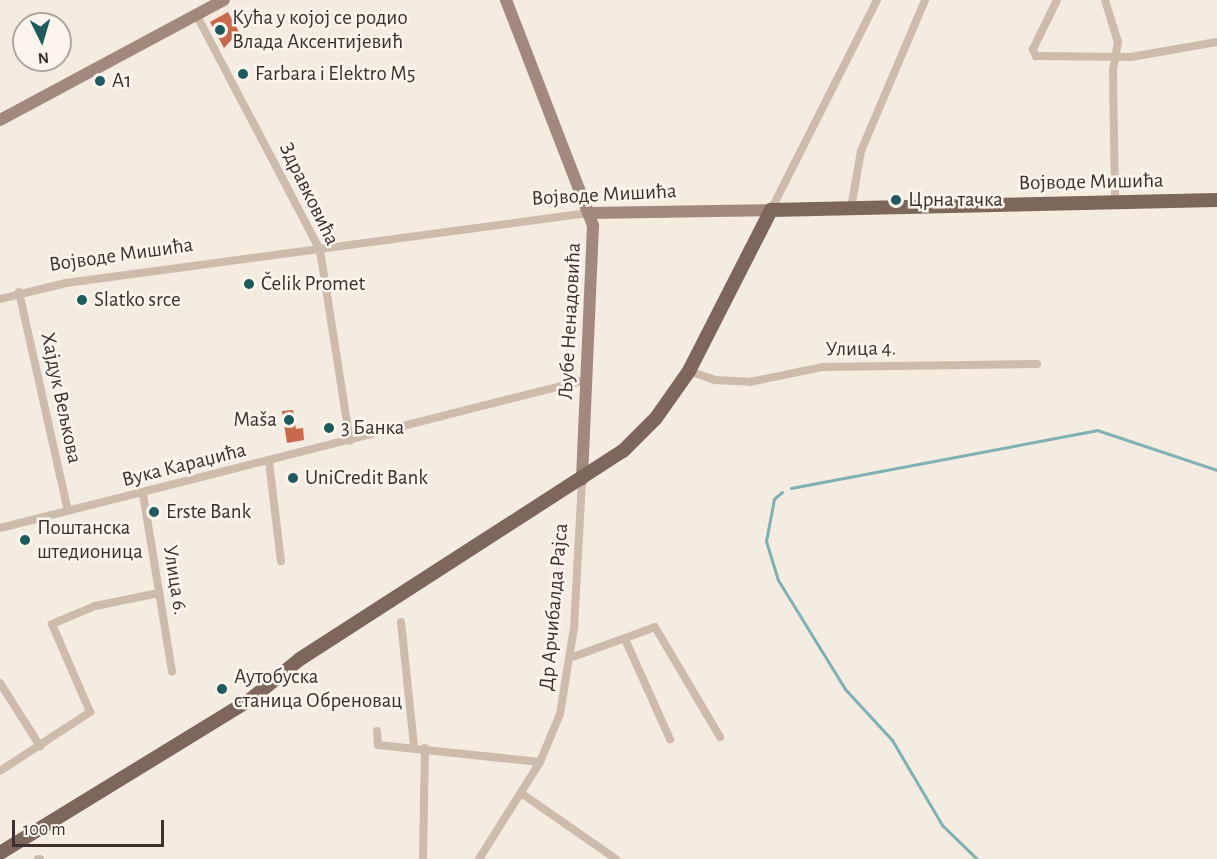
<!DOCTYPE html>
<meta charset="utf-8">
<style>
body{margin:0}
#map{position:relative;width:1217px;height:859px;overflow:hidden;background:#f4ebe1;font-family:"Alegreya Sans",sans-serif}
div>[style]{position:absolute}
.stream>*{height:3px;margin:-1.5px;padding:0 1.5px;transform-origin:1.5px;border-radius:1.5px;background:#7fb0b2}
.building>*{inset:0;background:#c8694b}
.street>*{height:8px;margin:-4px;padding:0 4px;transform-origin:4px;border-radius:4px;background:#cdbbac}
.secondary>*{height:12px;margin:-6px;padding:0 6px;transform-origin:6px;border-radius:6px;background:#a18a7d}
.primary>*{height:14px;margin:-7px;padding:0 7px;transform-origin:7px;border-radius:7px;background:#7d675c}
.dots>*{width:16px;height:16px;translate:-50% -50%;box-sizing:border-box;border:3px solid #fbf5ee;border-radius:50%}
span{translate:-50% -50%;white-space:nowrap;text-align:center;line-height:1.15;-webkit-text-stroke:5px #fbf5ee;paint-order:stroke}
.poi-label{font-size:21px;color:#3b302b}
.left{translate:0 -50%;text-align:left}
.right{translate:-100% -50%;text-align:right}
.street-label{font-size:21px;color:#3b302b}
.north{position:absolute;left:12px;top:12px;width:60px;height:60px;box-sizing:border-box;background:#fbf5ee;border:2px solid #aea6a0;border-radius:50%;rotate:175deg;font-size:16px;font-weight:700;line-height:24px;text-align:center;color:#3b302b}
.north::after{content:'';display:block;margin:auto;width:21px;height:27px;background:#1f5a5e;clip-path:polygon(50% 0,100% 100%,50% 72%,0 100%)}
.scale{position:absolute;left:12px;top:820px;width:152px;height:27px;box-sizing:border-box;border:3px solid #3b302b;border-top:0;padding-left:8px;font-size:18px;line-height:21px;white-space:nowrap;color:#3b302b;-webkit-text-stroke:4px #fbf5ee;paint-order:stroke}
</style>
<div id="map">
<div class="stream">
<div style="left:791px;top:488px;width:311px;rotate:-10.7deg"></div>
<div style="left:1097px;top:430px;width:126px;rotate:18.4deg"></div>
<div style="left:782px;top:492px;width:11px;rotate:139deg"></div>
<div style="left:774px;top:499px;width:43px;rotate:100.8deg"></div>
<div style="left:766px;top:541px;width:41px;rotate:72.9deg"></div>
<div style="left:778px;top:580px;width:128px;rotate:58.4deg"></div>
<div style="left:845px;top:689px;width:69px;rotate:47.3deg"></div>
<div style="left:892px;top:740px;width:99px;rotate:59.5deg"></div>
<div style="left:942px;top:825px;width:49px;rotate:44.2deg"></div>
</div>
<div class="building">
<div style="clip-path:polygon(228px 12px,239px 32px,224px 48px,210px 22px)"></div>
<div style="clip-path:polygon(293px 410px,296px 429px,303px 428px,304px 440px,287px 443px,282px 411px)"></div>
</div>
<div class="street">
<div style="left:1057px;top:0;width:55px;rotate:116.1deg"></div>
<div style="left:1033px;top:49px;width:8px;rotate:67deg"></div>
<div style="left:1036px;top:56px;width:95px;rotate:0.6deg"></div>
<div style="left:1131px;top:57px;width:87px;rotate:-9.9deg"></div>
<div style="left:1105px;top:0;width:44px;rotate:72.8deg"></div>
<div style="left:1118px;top:42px;width:28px;rotate:100deg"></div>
<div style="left:1113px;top:70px;width:132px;rotate:89.1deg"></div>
<div style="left:196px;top:14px;width:267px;rotate:62.3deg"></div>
<div style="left:320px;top:250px;width:193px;rotate:81.1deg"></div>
<div style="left:851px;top:208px;width:58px;rotate:-80deg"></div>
<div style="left:861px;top:151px;width:164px;rotate:-67deg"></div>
<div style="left:771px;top:210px;width:235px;rotate:-63.2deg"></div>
<div style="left:19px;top:292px;width:224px;rotate:77.4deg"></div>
<div style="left:0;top:299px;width:68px;rotate:-13.6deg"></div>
<div style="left:66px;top:283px;width:527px;rotate:-7.64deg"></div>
<div style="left:689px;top:371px;width:28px;rotate:19deg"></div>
<div style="left:715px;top:380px;width:35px;rotate:3deg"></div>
<div style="left:750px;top:382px;width:75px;rotate:-11.6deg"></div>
<div style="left:823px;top:367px;width:214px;rotate:-0.8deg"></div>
<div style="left:269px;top:462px;width:100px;rotate:83.1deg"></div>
<div style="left:143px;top:494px;width:180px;rotate:80.7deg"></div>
<div style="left:0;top:528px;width:603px;rotate:-14.2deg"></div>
<div style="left:401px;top:622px;width:125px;rotate:84deg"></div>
<div style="left:625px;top:639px;width:110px;rotate:65.8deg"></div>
<div style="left:570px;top:658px;width:90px;rotate:-20deg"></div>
<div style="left:655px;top:627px;width:128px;rotate:59.4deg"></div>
<div style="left:0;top:683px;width:75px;rotate:57.6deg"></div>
<div style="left:377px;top:731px;width:14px;rotate:86deg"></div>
<div style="left:378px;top:745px;width:163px;rotate:6deg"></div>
<div style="left:0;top:771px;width:108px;rotate:-33.2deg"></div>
<div style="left:90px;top:712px;width:96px;rotate:-113.4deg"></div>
<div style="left:52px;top:624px;width:47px;rotate:-22.7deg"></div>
<div style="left:95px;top:606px;width:65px;rotate:-11.5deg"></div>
<div style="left:521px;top:793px;width:116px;rotate:34.8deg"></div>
<div style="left:38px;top:859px;width:2px"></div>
<div style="left:423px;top:859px;width:111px;rotate:-89deg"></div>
<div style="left:479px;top:859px;width:115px;rotate:-57.8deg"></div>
<div style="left:540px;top:762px;width:52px;rotate:-67.4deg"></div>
<div style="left:560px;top:714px;width:87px;rotate:-80.8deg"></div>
<div style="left:574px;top:628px;width:148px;rotate:-86.9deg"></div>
</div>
<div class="secondary">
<div style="left:506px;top:0;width:242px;rotate:68.9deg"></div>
<div style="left:593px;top:226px;width:254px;rotate:92.5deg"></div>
<div style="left:0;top:120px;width:254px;rotate:-28.2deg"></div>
<div style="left:588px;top:213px;width:183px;rotate:-0.9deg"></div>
</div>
<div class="primary">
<div style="left:0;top:853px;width:294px;rotate:-31.5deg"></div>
<div style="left:251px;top:699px;width:63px;rotate:-39.2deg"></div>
<div style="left:300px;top:659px;width:384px;rotate:-32.8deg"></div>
<div style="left:623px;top:451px;width:47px;rotate:-45deg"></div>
<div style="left:656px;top:418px;width:57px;rotate:-54.9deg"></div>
<div style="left:689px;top:371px;width:181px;rotate:-63deg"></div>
<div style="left:771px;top:210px;width:446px;rotate:-1.3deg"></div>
</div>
<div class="dots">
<div style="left:220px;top:30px;background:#1f5a5e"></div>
<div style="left:243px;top:74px;background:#1f5a5e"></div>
<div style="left:100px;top:81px;background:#1f5a5e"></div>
<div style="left:896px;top:200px;background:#1f5a5e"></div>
<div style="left:249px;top:284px;background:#1f5a5e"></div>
<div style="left:82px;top:300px;background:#1f5a5e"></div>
<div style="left:289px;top:420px;background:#1f5a5e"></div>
<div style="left:329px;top:428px;background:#1f5a5e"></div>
<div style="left:293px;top:478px;background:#1f5a5e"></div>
<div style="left:154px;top:512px;background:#1f5a5e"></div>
<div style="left:25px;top:540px;background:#1f5a5e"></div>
<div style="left:222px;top:689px;background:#1f5a5e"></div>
</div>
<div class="poi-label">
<span class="left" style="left:232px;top:30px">Кућа у којој се родио<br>Влада Аксентијевић</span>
<span class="left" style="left:255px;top:74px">Farbara i Elektro M5</span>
<span class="left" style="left:112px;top:81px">A1</span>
<span class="left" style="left:908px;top:200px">Црна тачка</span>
<span class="left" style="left:261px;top:284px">Čelik Promet</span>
<span class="left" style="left:94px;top:300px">Slatko srce</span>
<span class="right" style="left:277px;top:420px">Maša</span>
<span class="left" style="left:341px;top:428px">3 Банка</span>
<span class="left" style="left:305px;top:478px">UniCredit Bank</span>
<span class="left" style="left:166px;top:512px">Erste Bank</span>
<span class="left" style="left:37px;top:540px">Поштанска<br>штедионица</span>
<span class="left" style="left:234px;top:689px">Аутобуска<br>станица Обреновац</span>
</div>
<div class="street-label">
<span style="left:1091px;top:182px;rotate:-1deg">Војводе Мишића</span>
<span style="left:309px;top:194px;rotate:64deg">Здравковића</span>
<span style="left:604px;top:195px;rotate:-3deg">Војводе Мишића</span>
<span style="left:121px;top:255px;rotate:-8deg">Војводе Мишића</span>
<span style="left:570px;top:321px;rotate:-87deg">Љубе Ненадовића</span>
<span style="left:861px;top:349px;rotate:-1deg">Улица 4.</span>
<span style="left:61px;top:398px;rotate:78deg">Хајдук Вељкова</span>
<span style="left:184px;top:465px;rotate:-14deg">Вука Караџића</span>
<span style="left:175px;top:580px;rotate:81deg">Улица 6.</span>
<span style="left:554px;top:607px;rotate:-85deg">Др Арчибалда Рајса</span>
</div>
<div class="north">N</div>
<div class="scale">100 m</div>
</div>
